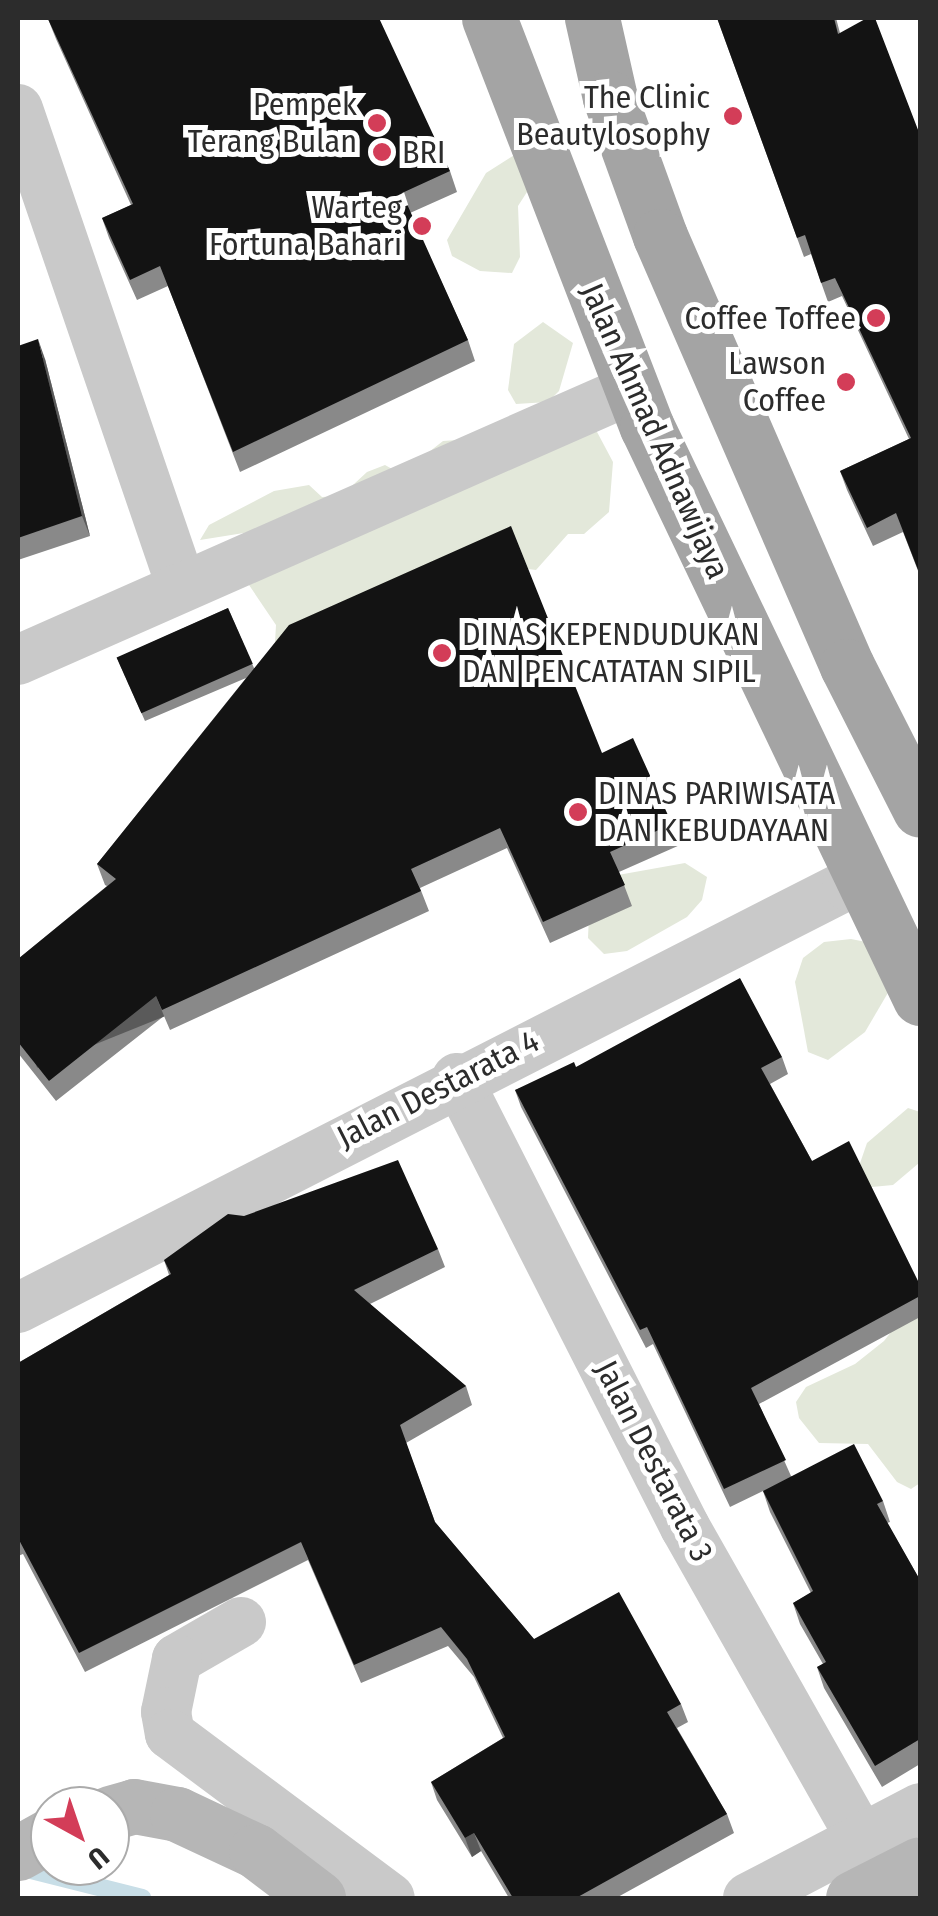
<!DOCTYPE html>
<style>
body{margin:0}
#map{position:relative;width:938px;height:1916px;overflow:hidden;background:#fff;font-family:"Fira Sans Condensed",sans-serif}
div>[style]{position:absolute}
.green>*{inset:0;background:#e3e8da}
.stream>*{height:18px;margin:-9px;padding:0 9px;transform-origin:9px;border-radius:9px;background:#c8dee7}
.street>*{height:50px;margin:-25px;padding:0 25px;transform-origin:25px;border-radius:25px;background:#c9c9c9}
.secondary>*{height:55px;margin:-27.5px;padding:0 27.5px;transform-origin:27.5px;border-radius:27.5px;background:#b6b6b6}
.primary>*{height:55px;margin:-27.5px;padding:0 27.5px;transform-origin:27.5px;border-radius:27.5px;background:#a4a4a4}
.wall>*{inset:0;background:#898989}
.shaded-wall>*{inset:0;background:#5a5a5a;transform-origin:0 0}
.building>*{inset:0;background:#131313;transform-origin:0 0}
.dots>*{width:28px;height:28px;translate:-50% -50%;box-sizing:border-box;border:5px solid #fff;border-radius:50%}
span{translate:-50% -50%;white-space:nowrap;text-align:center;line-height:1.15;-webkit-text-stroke:10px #fff;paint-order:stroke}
.poi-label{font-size:32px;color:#2c2c2c}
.right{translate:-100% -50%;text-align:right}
.left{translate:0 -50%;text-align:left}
.street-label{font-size:32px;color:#2c2c2c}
.frame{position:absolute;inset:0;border:20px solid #2c2c2c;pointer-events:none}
.north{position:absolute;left:30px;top:1786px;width:100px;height:100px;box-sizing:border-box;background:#fff;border:2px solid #ababab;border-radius:50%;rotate:140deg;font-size:28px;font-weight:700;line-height:40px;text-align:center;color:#2c2c2c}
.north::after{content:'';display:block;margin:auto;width:35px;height:45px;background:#d33d58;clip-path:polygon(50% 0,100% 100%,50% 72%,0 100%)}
</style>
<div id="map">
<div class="green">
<div style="clip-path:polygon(516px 154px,536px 178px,518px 206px,520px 257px,512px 273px,480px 271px,452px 256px,447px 240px,486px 173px)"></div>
<div style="clip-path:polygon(543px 322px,573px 343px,559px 391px,548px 402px,516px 404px,508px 390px,514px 344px)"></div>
<div style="clip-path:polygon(596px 430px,613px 462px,609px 512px,584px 534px,568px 534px,536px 570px,520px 568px,274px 659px,276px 625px,249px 585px,250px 532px,200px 540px,209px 525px,274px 491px,309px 485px,322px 497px,341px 496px,367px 472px,385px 465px,401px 474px,443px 441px)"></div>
<div style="clip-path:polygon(685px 863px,707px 877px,702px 900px,687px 917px,627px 951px,604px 954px,588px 938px,589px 915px,618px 875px)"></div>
<div style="clip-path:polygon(851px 939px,876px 944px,889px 991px,865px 1032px,828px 1060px,808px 1052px,795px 982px,803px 958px,824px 942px)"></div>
<div style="clip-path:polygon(908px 1108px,920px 1112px,919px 1163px,893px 1185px,861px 1188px,857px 1172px,867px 1143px)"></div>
<div style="clip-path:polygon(920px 1295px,920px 1483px,911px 1489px,897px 1482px,868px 1444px,819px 1443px,799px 1418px,796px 1402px,806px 1387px,855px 1364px,884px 1341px)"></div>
</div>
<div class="stream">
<div style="left:23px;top:1868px;width:123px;rotate:14.1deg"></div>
</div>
<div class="street">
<div style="left:18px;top:109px;width:503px;rotate:71.1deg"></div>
<div style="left:18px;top:660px;width:671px;rotate:-23.82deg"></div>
<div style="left:457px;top:1078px;width:504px;rotate:63.08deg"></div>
<div style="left:685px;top:1527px;width:357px;rotate:60.5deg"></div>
<div style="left:18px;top:1308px;width:931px;rotate:-27.03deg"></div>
<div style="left:847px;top:885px;width:18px;rotate:-47deg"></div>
<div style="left:241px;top:1622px;width:74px;rotate:150deg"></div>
<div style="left:177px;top:1659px;width:54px;rotate:101.7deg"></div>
<div style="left:166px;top:1712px;width:22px;rotate:80deg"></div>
<div style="left:170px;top:1734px;width:274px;rotate:36.7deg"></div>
<div style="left:748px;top:1898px;width:194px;rotate:-27.6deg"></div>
</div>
<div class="secondary">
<div style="left:110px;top:1813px;width:25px;rotate:-16deg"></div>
<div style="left:134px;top:1806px;width:44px;rotate:10.5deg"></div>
<div style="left:177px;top:1814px;width:87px;rotate:25.1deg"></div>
<div style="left:256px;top:1851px;width:78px;rotate:37.2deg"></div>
<div style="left:18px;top:1853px;width:37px;rotate:-29deg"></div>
<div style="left:853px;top:1898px;width:75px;rotate:-26.9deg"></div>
</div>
<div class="primary">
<div style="left:489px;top:18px;width:438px;rotate:68.9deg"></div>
<div style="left:647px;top:427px;width:633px;rotate:64.45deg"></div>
<div style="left:592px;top:18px;width:82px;rotate:77.3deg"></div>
<div style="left:610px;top:98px;width:147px;rotate:70.1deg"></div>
<div style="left:660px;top:236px;width:469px;rotate:66.5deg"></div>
<div style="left:847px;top:666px;width:161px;rotate:63.1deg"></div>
</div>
<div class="wall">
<div style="clip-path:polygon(717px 18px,836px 18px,840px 33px,920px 135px,920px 576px,903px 532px,873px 546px,847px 490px,840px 471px,909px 439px,842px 296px,828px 302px,811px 254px,804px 257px)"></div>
<div style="clip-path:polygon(48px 19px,450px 171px,457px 192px,410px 213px,468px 340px,475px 361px,240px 472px,168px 286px,137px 300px,109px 238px,102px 218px,131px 205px,56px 39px)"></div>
<div style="clip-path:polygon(18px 346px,45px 359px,90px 536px,18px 560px)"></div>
<div style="clip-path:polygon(228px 608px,254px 668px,602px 753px,672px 824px,680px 845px,619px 872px,632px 906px,550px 943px,507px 848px,420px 888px,429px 911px,170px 1030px,164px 1016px,56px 1101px,18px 1053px,18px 959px,107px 886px,105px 885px,97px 864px,246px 678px,145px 721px,117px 658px)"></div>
<div style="clip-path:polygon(782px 1057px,788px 1074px,770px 1084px,812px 1161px,920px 1285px,920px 1317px,759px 1404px,791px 1476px,883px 1501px,890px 1522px,887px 1523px,920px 1580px,920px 1764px,882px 1787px,824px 1688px,817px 1667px,823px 1664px,800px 1624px,793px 1603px,811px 1593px,770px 1512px,763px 1491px,730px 1507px,653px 1344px,646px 1348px,521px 1107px,515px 1090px,576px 1067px)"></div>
<div style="clip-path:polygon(438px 1249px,445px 1267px,370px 1304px,466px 1386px,472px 1405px,406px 1443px,435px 1522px,534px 1639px,681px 1704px,688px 1722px,677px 1728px,727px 1814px,734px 1833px,616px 1898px,509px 1898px,481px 1851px,472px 1857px,437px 1800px,431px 1782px,503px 1738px,474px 1677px,448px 1646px,361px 1683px,308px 1560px,85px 1672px,23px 1554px,18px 1556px,18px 1363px,169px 1275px,164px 1260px)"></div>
</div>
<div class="shaded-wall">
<div style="clip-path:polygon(38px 339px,45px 359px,90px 536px,82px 516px)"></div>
<div style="left:156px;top:996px;width:22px;height:137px;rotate:68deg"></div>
<div style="clip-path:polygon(474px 1833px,481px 1851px,472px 1857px,465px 1838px)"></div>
</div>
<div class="building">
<div style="clip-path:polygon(51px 18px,379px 18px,450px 171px,402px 193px,468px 340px,233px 452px,160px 266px,130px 280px,102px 218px,133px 204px,48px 19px)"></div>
<div style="clip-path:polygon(717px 18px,834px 18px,838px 34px,867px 18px,875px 18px,920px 135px,920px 575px,896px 513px,867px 528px,840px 471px,911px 438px,835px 278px,821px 283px,805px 235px,797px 238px)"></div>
<div style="clip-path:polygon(38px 339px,82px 516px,18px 538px,18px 346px)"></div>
<div style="clip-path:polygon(511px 526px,602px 753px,633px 738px,672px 824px,610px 852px,625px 885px,543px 922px,500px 828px,411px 869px,421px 891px,162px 1010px,156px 996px,49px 1081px,18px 1042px,18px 959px,116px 879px,97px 864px,289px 625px)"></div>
<div style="left:228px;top:608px;width:61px;height:122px;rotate:66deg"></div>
<div style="clip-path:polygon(740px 978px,782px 1057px,761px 1068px,812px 1161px,849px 1141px,920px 1285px,920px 1296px,751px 1388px,786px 1460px,724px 1489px,647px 1327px,640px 1330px,515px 1090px,574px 1062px,576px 1067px)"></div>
<div style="clip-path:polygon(398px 1160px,438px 1249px,354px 1290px,466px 1386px,400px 1425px,435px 1522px,534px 1639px,619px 1592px,681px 1704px,667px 1712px,727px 1814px,576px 1898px,513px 1898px,474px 1833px,465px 1838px,431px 1782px,505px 1737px,467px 1659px,441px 1627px,354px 1665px,301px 1542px,79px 1653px,18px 1538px,18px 1363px,171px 1274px,164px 1260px,228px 1214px,244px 1216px)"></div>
<div style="clip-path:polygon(854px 1444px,883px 1501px,877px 1504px,920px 1580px,920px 1739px,875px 1766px,817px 1667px,826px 1662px,793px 1603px,813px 1591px,763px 1491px)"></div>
</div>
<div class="dots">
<div style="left:733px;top:116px;background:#d33d58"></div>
<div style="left:377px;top:123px;background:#d33d58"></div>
<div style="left:382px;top:152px;background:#d33d58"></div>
<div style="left:422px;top:226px;background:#d33d58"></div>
<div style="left:876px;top:318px;background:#d33d58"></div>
<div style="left:846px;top:382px;background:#d33d58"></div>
<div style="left:442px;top:653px;background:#d33d58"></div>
<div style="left:578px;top:812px;background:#d33d58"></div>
</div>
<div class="poi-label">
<span class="right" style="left:710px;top:116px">The Clinic<br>Beautylosophy</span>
<span class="right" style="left:357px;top:123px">Pempek<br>Terang Bulan</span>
<span class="left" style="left:402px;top:152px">BRI</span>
<span class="right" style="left:402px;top:226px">Warteg<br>Fortuna Bahari</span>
<span class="right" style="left:856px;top:318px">Coffee Toffee</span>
<span class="right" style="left:826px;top:382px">Lawson<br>Coffee</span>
<span class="left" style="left:462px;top:653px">DINAS KEPENDUDUKAN<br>DAN PENCATATAN SIPIL</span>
<span class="left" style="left:598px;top:812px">DINAS PARIWISATA<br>DAN KEBUDAYAAN</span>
</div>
<div class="street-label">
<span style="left:655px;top:431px;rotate:66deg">Jalan Ahmad Adnawijaya</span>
<span style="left:438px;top:1089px;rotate:-27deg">Jalan Destarata 4</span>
<span style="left:654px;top:1461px;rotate:63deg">Jalan Destarata 3</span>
</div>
<div class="frame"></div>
<div class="north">U</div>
</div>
